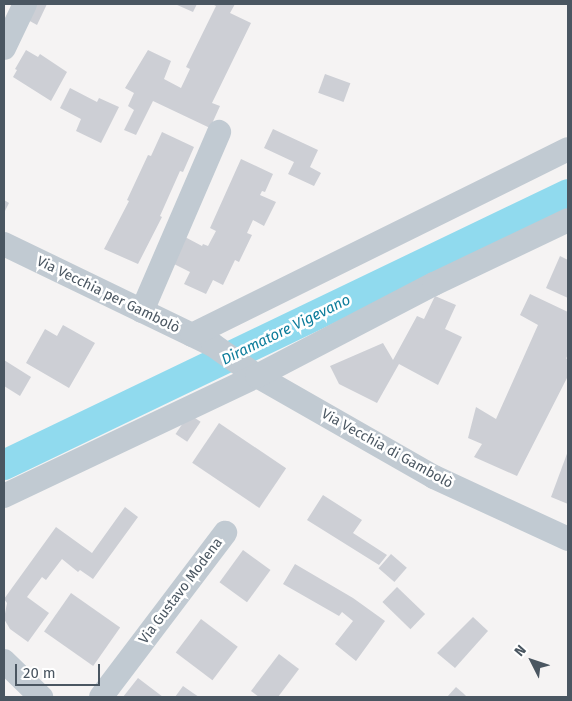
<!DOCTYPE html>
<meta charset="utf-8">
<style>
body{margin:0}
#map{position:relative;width:572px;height:701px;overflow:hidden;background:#f5f3f3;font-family:"Fira Sans",sans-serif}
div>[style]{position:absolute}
.canal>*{height:30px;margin:-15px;padding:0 15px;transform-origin:15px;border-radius:15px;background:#90daee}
.building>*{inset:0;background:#cdcfd5;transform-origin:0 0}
.street>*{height:24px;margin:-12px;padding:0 12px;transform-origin:12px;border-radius:12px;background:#c1cad2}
span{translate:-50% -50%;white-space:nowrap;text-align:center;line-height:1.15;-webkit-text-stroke:5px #fff;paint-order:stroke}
.street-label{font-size:14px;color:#4a5661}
.water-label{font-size:15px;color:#0c7c9b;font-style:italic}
.frame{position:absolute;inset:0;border:5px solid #4a5661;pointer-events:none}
.north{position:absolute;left:507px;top:636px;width:50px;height:50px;-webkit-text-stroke:4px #fff;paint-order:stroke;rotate:311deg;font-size:14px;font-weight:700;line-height:20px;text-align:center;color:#4a5661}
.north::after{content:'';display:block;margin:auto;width:18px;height:22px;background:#4a5661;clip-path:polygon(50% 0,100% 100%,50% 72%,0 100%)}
.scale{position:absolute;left:15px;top:664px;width:85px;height:22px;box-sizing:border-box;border:2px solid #4a5661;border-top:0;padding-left:6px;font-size:15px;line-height:18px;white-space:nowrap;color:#4a5661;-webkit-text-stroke:4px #fff;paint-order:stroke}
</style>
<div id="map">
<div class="canal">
<div style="left:4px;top:465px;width:626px;rotate:-25.66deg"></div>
</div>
<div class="building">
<div style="clip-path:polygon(36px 4px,47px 4px,37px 25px,28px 20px)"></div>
<div style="clip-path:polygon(175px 4px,197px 4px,193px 12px)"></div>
<div style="clip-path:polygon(212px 4px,235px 4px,230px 13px,251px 23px,212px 103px,220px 106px,210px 128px,153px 101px,136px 135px,124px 130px,134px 110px,128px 106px,134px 93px,125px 88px,148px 50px,171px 61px,164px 79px,181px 88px,190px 69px,186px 67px,216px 6px)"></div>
<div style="clip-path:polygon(26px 50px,38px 57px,40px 54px,67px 72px,51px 101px,13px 77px,17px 70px,15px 69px)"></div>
<div style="left:325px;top:74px;width:27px;height:20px;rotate:20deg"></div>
<div style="clip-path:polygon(70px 88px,97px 102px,99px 98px,119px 107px,101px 143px,76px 131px,81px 119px,60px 108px)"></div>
<div style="clip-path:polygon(273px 129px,318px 150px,310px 167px,321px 173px,314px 186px,288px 174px,294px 162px,264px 148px)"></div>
<div style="clip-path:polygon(162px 132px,194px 147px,183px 172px,180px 171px,160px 216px,162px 217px,138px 264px,104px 249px,129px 201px,127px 200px,148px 155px,151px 156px)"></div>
<div style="clip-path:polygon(241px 159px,273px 174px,265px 192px,262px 191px,260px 195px,276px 202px,264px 226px,253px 220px,247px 233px,252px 235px,239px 262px,235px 260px,223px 285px,213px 280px,206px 294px,184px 284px,190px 272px,172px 263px,185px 237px,202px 246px,203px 244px,208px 246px,216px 231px,210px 228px)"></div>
<div style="clip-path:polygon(4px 200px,9px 203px,4px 213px)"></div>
<div style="clip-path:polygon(560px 256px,568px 260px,568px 298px,546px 288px)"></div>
<div style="clip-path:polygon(530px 294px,568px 312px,568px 354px,566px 359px,568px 358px,568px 376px,517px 476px,474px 457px,482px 444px,468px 438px,476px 407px,496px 419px,538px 325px,520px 315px)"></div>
<div style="clip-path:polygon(435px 296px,456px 305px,445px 329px,462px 337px,438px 385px,399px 364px,377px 403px,339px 384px,330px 366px,383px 343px,393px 360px,417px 316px,424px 319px)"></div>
<div style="clip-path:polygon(63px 325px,95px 343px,69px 388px,26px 363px,45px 329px,57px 336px)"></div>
<div style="clip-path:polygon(4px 360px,31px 377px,20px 396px,4px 386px)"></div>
<div style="left:189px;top:414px;width:14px;height:24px;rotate:34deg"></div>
<div style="left:219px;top:423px;width:81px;height:48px;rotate:34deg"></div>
<div style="clip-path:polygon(568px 451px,568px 504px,551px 497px)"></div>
<div style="clip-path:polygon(323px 495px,362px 520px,353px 533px,387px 555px,379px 565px,307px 520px)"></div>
<div style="clip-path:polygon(125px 507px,138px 517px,93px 579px,80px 570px,78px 572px,62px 559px,46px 580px,42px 577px,27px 597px,49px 613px,28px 642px,10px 629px,4px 619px,7px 603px,4px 599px,56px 527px,92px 553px)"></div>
<div style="left:243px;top:550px;width:34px;height:40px;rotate:36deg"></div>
<div style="left:391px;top:554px;width:21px;height:19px;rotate:41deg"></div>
<div style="clip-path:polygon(295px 564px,353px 598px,385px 621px,356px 661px,335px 644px,353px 621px,342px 612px,339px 616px,283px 584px)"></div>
<div style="left:397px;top:587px;width:39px;height:21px;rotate:44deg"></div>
<div style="left:71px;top:593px;width:60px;height:47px;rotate:35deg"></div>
<div style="clip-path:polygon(473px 617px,488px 631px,455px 668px,437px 653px)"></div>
<div style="left:201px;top:619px;width:46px;height:42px;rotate:37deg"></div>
<div style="clip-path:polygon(279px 654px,299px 669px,278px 697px,259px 697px,251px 691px)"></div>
<div style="clip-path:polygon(138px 678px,163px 697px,123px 697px)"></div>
<div style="clip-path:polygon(183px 686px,193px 693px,199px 697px,175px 697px)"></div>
<div style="clip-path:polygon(456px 687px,464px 694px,467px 697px,447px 697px)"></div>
</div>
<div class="street">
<div style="left:4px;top:48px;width:49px;rotate:-64.5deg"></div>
<div style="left:4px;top:244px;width:232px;rotate:25.8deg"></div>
<div style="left:213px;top:345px;width:54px;rotate:35.2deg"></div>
<div style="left:257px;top:376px;width:204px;rotate:29.7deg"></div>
<div style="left:434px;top:477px;width:148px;rotate:24.8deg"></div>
<div style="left:142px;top:311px;width:195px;rotate:-66.7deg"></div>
<div style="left:192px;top:335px;width:419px;rotate:-26.3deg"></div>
<div style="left:4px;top:496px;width:280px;rotate:-25.4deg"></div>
<div style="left:257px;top:376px;width:199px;rotate:-27.5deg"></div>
<div style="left:434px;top:284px;width:148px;rotate:-25.5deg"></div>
<div style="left:4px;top:661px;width:52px;rotate:44.2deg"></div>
<div style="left:101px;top:697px;width:206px;rotate:-52.9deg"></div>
</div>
<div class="street-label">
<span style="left:108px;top:295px;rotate:26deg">Via Vecchia per Gambolò</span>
<span style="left:387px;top:449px;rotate:29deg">Via Vecchia di Gambolò</span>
<span style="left:181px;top:591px;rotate:-53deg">Via Gustavo Modena</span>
</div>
<div class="water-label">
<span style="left:286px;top:330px;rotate:-26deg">Diramatore Vigevano</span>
</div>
<div class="frame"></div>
<div class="north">N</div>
<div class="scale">20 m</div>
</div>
